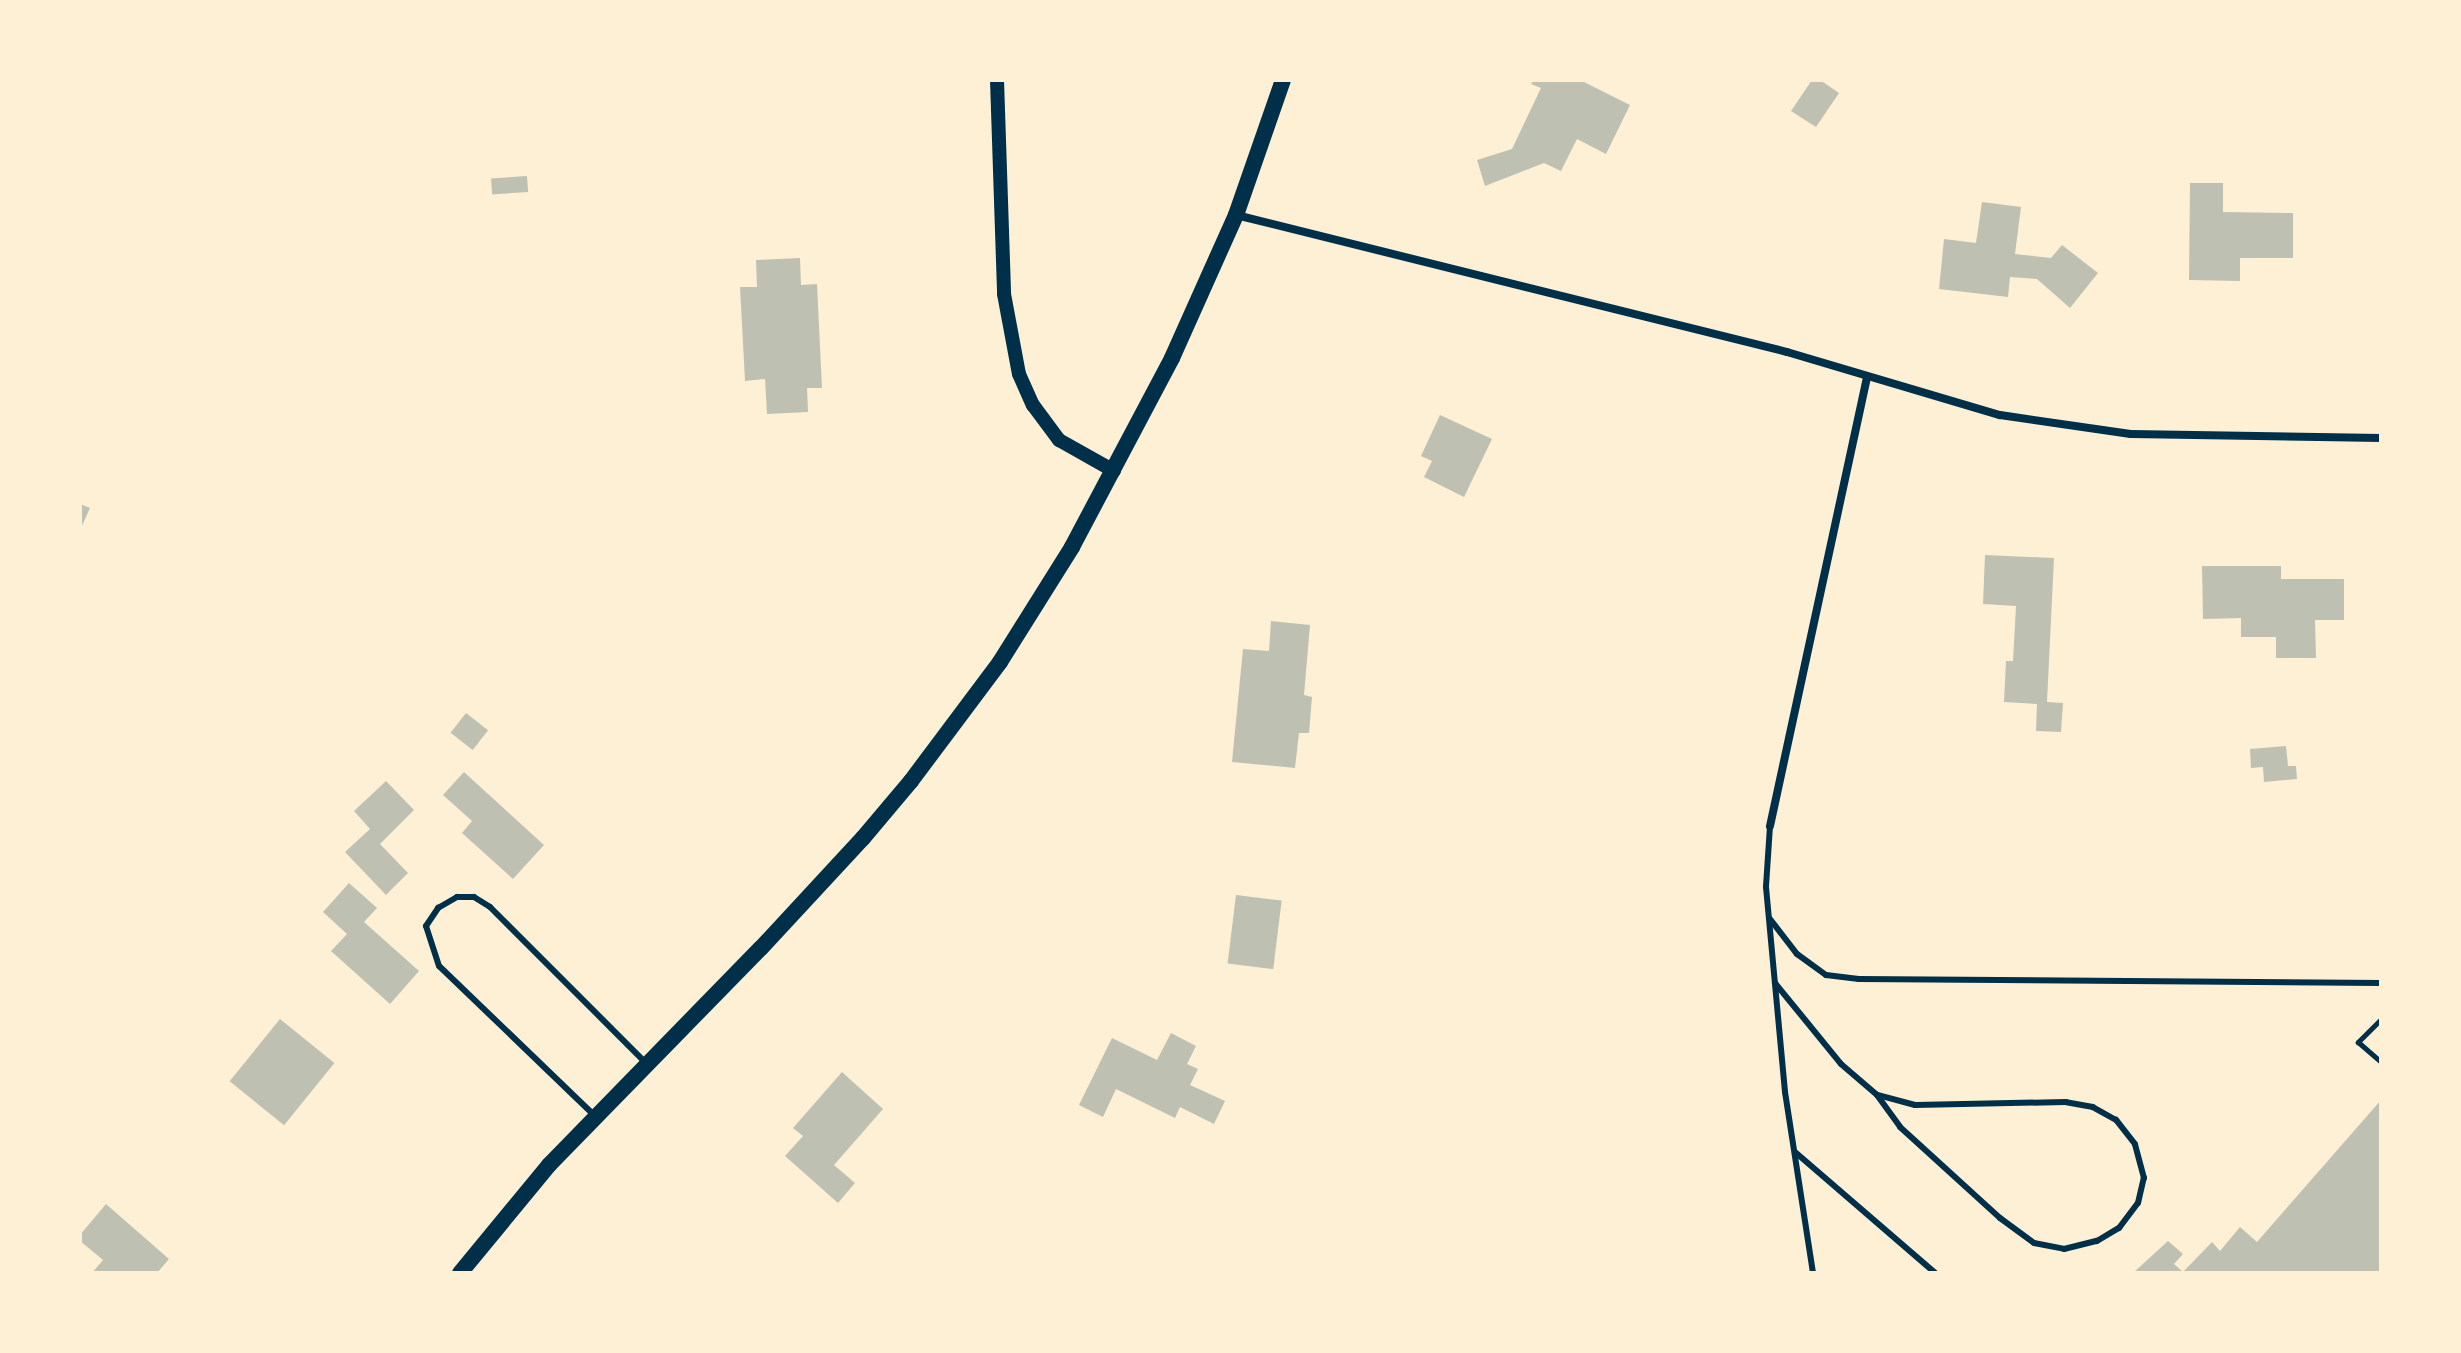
<!DOCTYPE html>
<style>
body{margin:0}
#map{position:relative;width:2461px;height:1353px;overflow:hidden;background:#fdf0d5;font-family:"Public Sans",sans-serif}
div>[style]{position:absolute}
.building>*{inset:0;background:#bec0b2;transform-origin:0 0}
.path>*{height:5px;margin:-2.5px;padding:0 2.5px;transform-origin:2.5px;border-radius:2.5px;background:#003049}
.service>*{height:6px;margin:-3px;padding:0 3px;transform-origin:3px;border-radius:3px;background:#003049}
.minor>*{height:8px;margin:-4px;padding:0 4px;transform-origin:4px;border-radius:4px;background:#003049}
.tertiary>*{height:14px;margin:-7px;padding:0 7px;transform-origin:7px;border-radius:7px;background:#003049}
.secondary>*{height:16px;margin:-8px;padding:0 8px;transform-origin:8px;border-radius:8px;background:#003049}
span{translate:-50% -50%;white-space:nowrap;text-align:center;line-height:1.15;-webkit-text-stroke:6px #fdf0d5;paint-order:stroke}
.frame{position:absolute;inset:0;border:82px solid #fdf0d5;pointer-events:none}
</style>
<div id="map">
<div class="building">
<div style="clip-path:polygon(1534px 80px,1580px 80px,1630px 105px,1606px 154px,1577px 139px,1561px 171px,1544px 163px,1485px 186px,1477px 160px,1512px 149px,1541px 88px,1531px 84px)"></div>
<div style="clip-path:polygon(1812px 80px,1820px 80px,1839px 93px,1816px 127px,1791px 111px)"></div>
<div style="left:527px;top:176px;width:16px;height:36px;rotate:86deg"></div>
<div style="clip-path:polygon(2190px 183px,2223px 183px,2223px 212px,2293px 213px,2293px 258px,2240px 258px,2240px 281px,2189px 280px)"></div>
<div style="clip-path:polygon(1982px 202px,2021px 207px,2015px 254px,2051px 258px,2062px 245px,2098px 273px,2070px 308px,2037px 279px,2010px 277px,2008px 297px,1939px 289px,1944px 239px,1976px 243px)"></div>
<div style="clip-path:polygon(800px 258px,801px 285px,817px 284px,822px 388px,807px 388px,808px 412px,767px 414px,765px 379px,745px 381px,740px 287px,757px 287px,756px 260px)"></div>
<div style="clip-path:polygon(1440px 415px,1492px 439px,1464px 497px,1424px 477px,1432px 461px,1421px 456px)"></div>
<div style="clip-path:polygon(80px 504px,90px 508px,80px 530px)"></div>
<div style="clip-path:polygon(1985px 555px,2054px 558px,2047px 702px,2063px 703px,2061px 732px,2036px 731px,2037px 704px,2004px 702px,2006px 661px,2013px 661px,2016px 606px,1983px 604px)"></div>
<div style="clip-path:polygon(2202px 566px,2281px 566px,2281px 579px,2344px 579px,2344px 620px,2315px 620px,2316px 658px,2276px 658px,2276px 637px,2241px 637px,2241px 618px,2203px 619px)"></div>
<div style="clip-path:polygon(1271px 621px,1310px 625px,1304px 695px,1312px 697px,1309px 733px,1299px 733px,1295px 768px,1232px 762px,1243px 649px,1269px 651px)"></div>
<div style="left:466px;top:713px;width:28px;height:25px;rotate:38deg"></div>
<div style="clip-path:polygon(2286px 746px,2288px 766px,2296px 766px,2297px 779px,2264px 782px,2263px 767px,2251px 768px,2250px 749px)"></div>
<div style="clip-path:polygon(464px 772px,544px 845px,513px 879px,462px 833px,472px 821px,443px 795px)"></div>
<div style="clip-path:polygon(386px 781px,414px 810px,380px 844px,408px 873px,386px 895px,345px 852px,370px 829px,354px 811px)"></div>
<div style="clip-path:polygon(349px 883px,377px 908px,364px 922px,419px 971px,390px 1004px,331px 951px,347px 934px,323px 912px)"></div>
<div style="left:1236px;top:895px;width:46px;height:69px;rotate:7deg"></div>
<div style="left:280px;top:1019px;width:70px;height:80px;rotate:39deg"></div>
<div style="clip-path:polygon(1171px 1033px,1196px 1046px,1187px 1064px,1198px 1069px,1190px 1085px,1225px 1101px,1214px 1124px,1180px 1107px,1175px 1118px,1116px 1089px,1103px 1117px,1079px 1105px,1112px 1038px,1157px 1060px)"></div>
<div style="clip-path:polygon(842px 1072px,883px 1109px,834px 1165px,855px 1183px,838px 1203px,785px 1156px,803px 1136px,793px 1128px)"></div>
<div style="clip-path:polygon(2381px 1100px,2381px 1273px,2133px 1273px,2168px 1241px,2183px 1254px,2174px 1264px,2183px 1272px,2212px 1242px,2220px 1251px,2240px 1227px,2257px 1242px)"></div>
<div style="clip-path:polygon(106px 1204px,169px 1259px,157px 1273px,92px 1273px,103px 1260px,80px 1241px,80px 1235px)"></div>
</div>
<div class="path">
<div style="left:2381px;top:1019px;width:33px;rotate:135deg"></div>
<div style="left:2358px;top:1042px;width:30px;rotate:41deg"></div>
</div>
<div class="service">
<div style="left:1770px;top:826px;width:61px;rotate:93.8deg"></div>
<div style="left:1766px;top:887px;width:206px;rotate:84.7deg"></div>
<div style="left:1785px;top:1092px;width:183px;rotate:81.2deg"></div>
<div style="left:1770px;top:919px;width:44px;rotate:52.4deg"></div>
<div style="left:1797px;top:954px;width:36px;rotate:36deg"></div>
<div style="left:1826px;top:975px;width:33px;rotate:7deg"></div>
<div style="left:1859px;top:979px;width:522px;rotate:0.44deg"></div>
<div style="left:1775px;top:983px;width:104px;rotate:50.8deg"></div>
<div style="left:1841px;top:1064px;width:48px;rotate:40.7deg"></div>
<div style="left:1877px;top:1095px;width:39px;rotate:54deg"></div>
<div style="left:1900px;top:1127px;width:135px;rotate:42.3deg"></div>
<div style="left:2000px;top:1218px;width:42px;rotate:36.3deg"></div>
<div style="left:2034px;top:1243px;width:31px;rotate:11deg"></div>
<div style="left:2064px;top:1249px;width:34px;rotate:-14deg"></div>
<div style="left:2097px;top:1241px;width:26px;rotate:-31deg"></div>
<div style="left:2119px;top:1228px;width:31px;rotate:-53deg"></div>
<div style="left:2138px;top:1203px;width:26px;rotate:-77deg"></div>
<div style="left:2144px;top:1178px;width:35px;rotate:-105deg"></div>
<div style="left:2135px;top:1144px;width:31px;rotate:-128deg"></div>
<div style="left:2116px;top:1120px;width:26px;rotate:-151deg"></div>
<div style="left:2093px;top:1107px;width:27px;rotate:-170deg"></div>
<div style="left:2066px;top:1102px;width:151px;rotate:178.9deg"></div>
<div style="left:1915px;top:1105px;width:39px;rotate:-165deg"></div>
<div style="left:595px;top:1116px;width:216px;rotate:-136.1deg"></div>
<div style="left:439px;top:966px;width:42px;rotate:-108deg"></div>
<div style="left:426px;top:926px;width:22px;rotate:-56deg"></div>
<div style="left:438px;top:908px;width:22px;rotate:-30deg"></div>
<div style="left:457px;top:897px;width:17px"></div>
<div style="left:474px;top:897px;width:19px;rotate:32deg"></div>
<div style="left:490px;top:907px;width:221px;rotate:45deg"></div>
<div style="left:1795px;top:1152px;width:185px;rotate:40.8deg"></div>
</div>
<div class="minor">
<div style="left:1236px;top:215px;width:568px;rotate:13.96deg"></div>
<div style="left:1787px;top:352px;width:222px;rotate:16.5deg"></div>
<div style="left:2000px;top:415px;width:132px;rotate:8.3deg"></div>
<div style="left:2131px;top:434px;width:250px;rotate:0.9deg"></div>
<div style="left:1770px;top:826px;width:458px;rotate:-77.8deg"></div>
</div>
<div class="tertiary">
<div style="left:997px;top:80px;width:214px;rotate:88.1deg"></div>
<div style="left:1004px;top:294px;width:81px;rotate:79.4deg"></div>
<div style="left:1019px;top:374px;width:34px;rotate:66deg"></div>
<div style="left:1033px;top:405px;width:44px;rotate:53.4deg"></div>
<div style="left:1059px;top:440px;width:63px;rotate:29.4deg"></div>
</div>
<div class="secondary">
<div style="left:460px;top:1273px;width:140px;rotate:-50.5deg"></div>
<div style="left:549px;top:1165px;width:303px;rotate:-45.7deg"></div>
<div style="left:761px;top:948px;width:150px;rotate:-47.2deg"></div>
<div style="left:863px;top:838px;width:75px;rotate:-49.9deg"></div>
<div style="left:911px;top:781px;width:149px;rotate:-53.2deg"></div>
<div style="left:1000px;top:662px;width:136px;rotate:-57.9deg"></div>
<div style="left:1072px;top:547px;width:214px;rotate:-62.1deg"></div>
<div style="left:1172px;top:358px;width:157px;rotate:-65.9deg"></div>
<div style="left:1236px;top:215px;width:143px;rotate:-70.8deg"></div>
</div>
<div class="frame"></div>
</div>
